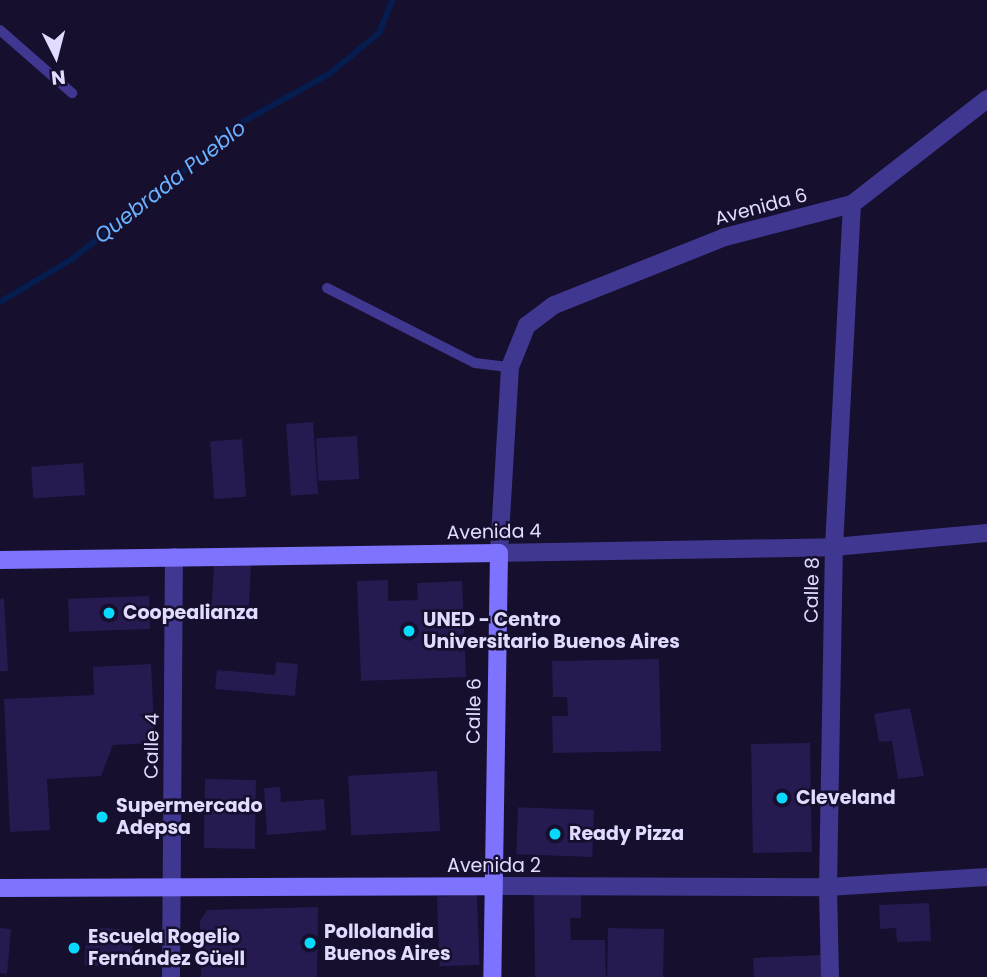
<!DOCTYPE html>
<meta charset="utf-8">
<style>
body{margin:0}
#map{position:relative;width:987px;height:977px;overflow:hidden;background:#160f2d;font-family:Poppins,sans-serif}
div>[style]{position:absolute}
.stream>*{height:6px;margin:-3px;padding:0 3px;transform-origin:3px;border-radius:3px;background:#061d4f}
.building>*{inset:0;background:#271a50;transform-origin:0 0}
.lane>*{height:10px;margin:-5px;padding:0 5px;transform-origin:5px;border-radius:5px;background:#3f3790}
.street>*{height:18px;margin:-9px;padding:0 9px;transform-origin:9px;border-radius:9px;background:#3f3790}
.secondary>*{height:18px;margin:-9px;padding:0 9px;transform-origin:9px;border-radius:9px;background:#7d73ff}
.dots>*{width:19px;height:19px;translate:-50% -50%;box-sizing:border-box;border:4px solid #160f2d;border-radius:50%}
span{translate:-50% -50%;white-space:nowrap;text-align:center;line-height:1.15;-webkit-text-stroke:5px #160f2d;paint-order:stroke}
.street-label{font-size:19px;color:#e1dcff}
.poi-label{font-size:19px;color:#e1dcff;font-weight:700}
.left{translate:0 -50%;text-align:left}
.water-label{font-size:21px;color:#6ab2ff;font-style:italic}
.north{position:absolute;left:21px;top:21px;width:70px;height:70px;-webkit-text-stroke:5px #160f2d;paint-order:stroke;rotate:174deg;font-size:19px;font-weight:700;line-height:28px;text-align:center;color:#e1dcff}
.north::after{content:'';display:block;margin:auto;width:24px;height:32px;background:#e1dcff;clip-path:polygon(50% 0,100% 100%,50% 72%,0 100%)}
</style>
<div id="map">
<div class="stream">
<div style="left:0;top:302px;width:84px;rotate:-30.8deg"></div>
<div style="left:72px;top:259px;width:128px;rotate:-37.7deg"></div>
<div style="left:173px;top:181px;width:73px;rotate:-43.3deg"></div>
<div style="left:226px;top:131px;width:118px;rotate:-29deg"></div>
<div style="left:329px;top:74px;width:65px;rotate:-39.4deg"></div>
<div style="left:379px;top:33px;width:35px;rotate:-68deg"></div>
</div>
<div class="building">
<div style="left:313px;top:422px;width:72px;height:27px;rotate:86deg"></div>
<div style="left:357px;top:436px;width:43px;height:41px;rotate:87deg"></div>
<div style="left:242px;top:439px;width:58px;height:32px;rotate:86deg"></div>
<div style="left:83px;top:463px;width:32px;height:52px;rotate:86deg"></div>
<div style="left:214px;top:563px;width:37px;height:50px;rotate:3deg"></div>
<div style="clip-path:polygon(388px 580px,388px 601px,418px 600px,417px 583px,462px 581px,466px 677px,361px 681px,357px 581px)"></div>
<div style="left:149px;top:596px;width:33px;height:81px;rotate:88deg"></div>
<div style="clip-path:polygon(4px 598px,8px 671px,0 671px,0 599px)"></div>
<div style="clip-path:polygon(659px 659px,661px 751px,553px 753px,552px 716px,568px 716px,567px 697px,553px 697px,552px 661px)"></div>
<div style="clip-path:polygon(276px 662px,298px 664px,295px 696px,215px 689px,217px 670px,275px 675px)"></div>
<div style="clip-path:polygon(151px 664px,155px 743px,113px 745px,101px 776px,47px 779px,50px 830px,10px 832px,4px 699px,94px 695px,93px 667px)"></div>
<div style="clip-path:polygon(910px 708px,924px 776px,898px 779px,892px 741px,879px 742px,874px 714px)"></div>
<div style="left:810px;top:743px;width:109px;height:59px;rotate:89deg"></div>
<div style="left:437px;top:771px;width:60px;height:89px;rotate:87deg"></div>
<div style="left:205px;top:779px;width:51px;height:69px;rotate:1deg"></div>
<div style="clip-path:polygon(280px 787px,281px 802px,324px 799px,326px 830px,267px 835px,264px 788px)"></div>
<div style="left:594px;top:810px;width:47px;height:76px;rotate:92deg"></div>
<div style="clip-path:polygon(581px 889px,581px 918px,570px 918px,571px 940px,605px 940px,606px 977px,535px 977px,534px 890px)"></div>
<div style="left:477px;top:895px;width:70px;height:40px;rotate:88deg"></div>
<div style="clip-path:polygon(929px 903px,931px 941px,897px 942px,896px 928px,880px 929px,879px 905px)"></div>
<div style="clip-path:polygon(318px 907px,317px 977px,201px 977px,200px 921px,207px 910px)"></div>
<div style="left:87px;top:927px;width:47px;height:38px;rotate:4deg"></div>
<div style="left:0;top:928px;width:11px;height:45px;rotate:5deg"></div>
<div style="left:608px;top:928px;width:56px;height:49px;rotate:1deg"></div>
<div style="clip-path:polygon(824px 955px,824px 977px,754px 977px,753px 958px)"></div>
</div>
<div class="lane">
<div style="left:0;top:30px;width:96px;rotate:41.2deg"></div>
<div style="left:327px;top:288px;width:166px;rotate:26.9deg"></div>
<div style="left:475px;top:363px;width:35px;rotate:7deg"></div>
</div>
<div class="street">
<div style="left:987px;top:99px;width:171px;rotate:142.1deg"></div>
<div style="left:852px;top:204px;width:131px;rotate:165.4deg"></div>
<div style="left:725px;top:237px;width:184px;rotate:158.3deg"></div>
<div style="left:554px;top:305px;width:34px;rotate:143deg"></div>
<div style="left:527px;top:325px;width:45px;rotate:112deg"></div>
<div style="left:510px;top:367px;width:186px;rotate:93.4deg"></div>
<div style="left:499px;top:553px;width:335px;rotate:-1deg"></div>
<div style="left:834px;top:547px;width:154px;rotate:-5.2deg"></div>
<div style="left:491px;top:886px;width:337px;rotate:0.2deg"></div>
<div style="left:828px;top:887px;width:159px;rotate:-3.6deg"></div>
<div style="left:171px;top:977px;width:420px;rotate:-89.6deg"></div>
<div style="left:830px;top:977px;width:90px;rotate:-91.3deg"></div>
<div style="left:828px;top:887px;width:340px;rotate:-89deg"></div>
<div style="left:834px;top:547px;width:343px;rotate:-87deg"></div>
</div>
<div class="secondary">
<div style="left:0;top:560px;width:499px;rotate:-0.8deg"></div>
<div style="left:499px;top:553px;width:424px;rotate:90.9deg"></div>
<div style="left:0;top:888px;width:491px;rotate:-0.2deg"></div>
</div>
<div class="dots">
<div style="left:109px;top:613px;background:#08daff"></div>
<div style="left:409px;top:631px;background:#08daff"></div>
<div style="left:782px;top:798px;background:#08daff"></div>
<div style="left:102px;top:817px;background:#08daff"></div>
<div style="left:555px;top:834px;background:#08daff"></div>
<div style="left:310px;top:943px;background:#08daff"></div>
<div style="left:74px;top:948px;background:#08daff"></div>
</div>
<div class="street-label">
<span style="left:761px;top:207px;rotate:-15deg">Avenida 6</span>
<span style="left:494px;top:532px;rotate:-1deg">Avenida 4</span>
<span style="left:812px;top:590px;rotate:-89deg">Calle 8</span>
<span style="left:474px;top:711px;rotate:-89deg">Calle 6</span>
<span style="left:152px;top:746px;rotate:-89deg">Calle 4</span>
<span style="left:494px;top:866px">Avenida 2</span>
</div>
<div class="poi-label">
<span class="left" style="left:123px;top:613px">Coopealianza</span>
<span class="left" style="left:423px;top:631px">UNED - Centro<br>Universitario Buenos Aires</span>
<span class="left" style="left:796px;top:798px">Cleveland</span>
<span class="left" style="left:116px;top:817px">Supermercado<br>Adepsa</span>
<span class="left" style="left:569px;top:834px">Ready Pizza</span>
<span class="left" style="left:324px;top:943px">Pollolandia<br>Buenos Aires</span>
<span class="left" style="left:88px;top:948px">Escuela Rogelio<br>Fernández Güell</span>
</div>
<div class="water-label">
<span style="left:170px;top:182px;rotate:-38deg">Quebrada Pueblo</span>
</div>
<div class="north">N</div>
</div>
